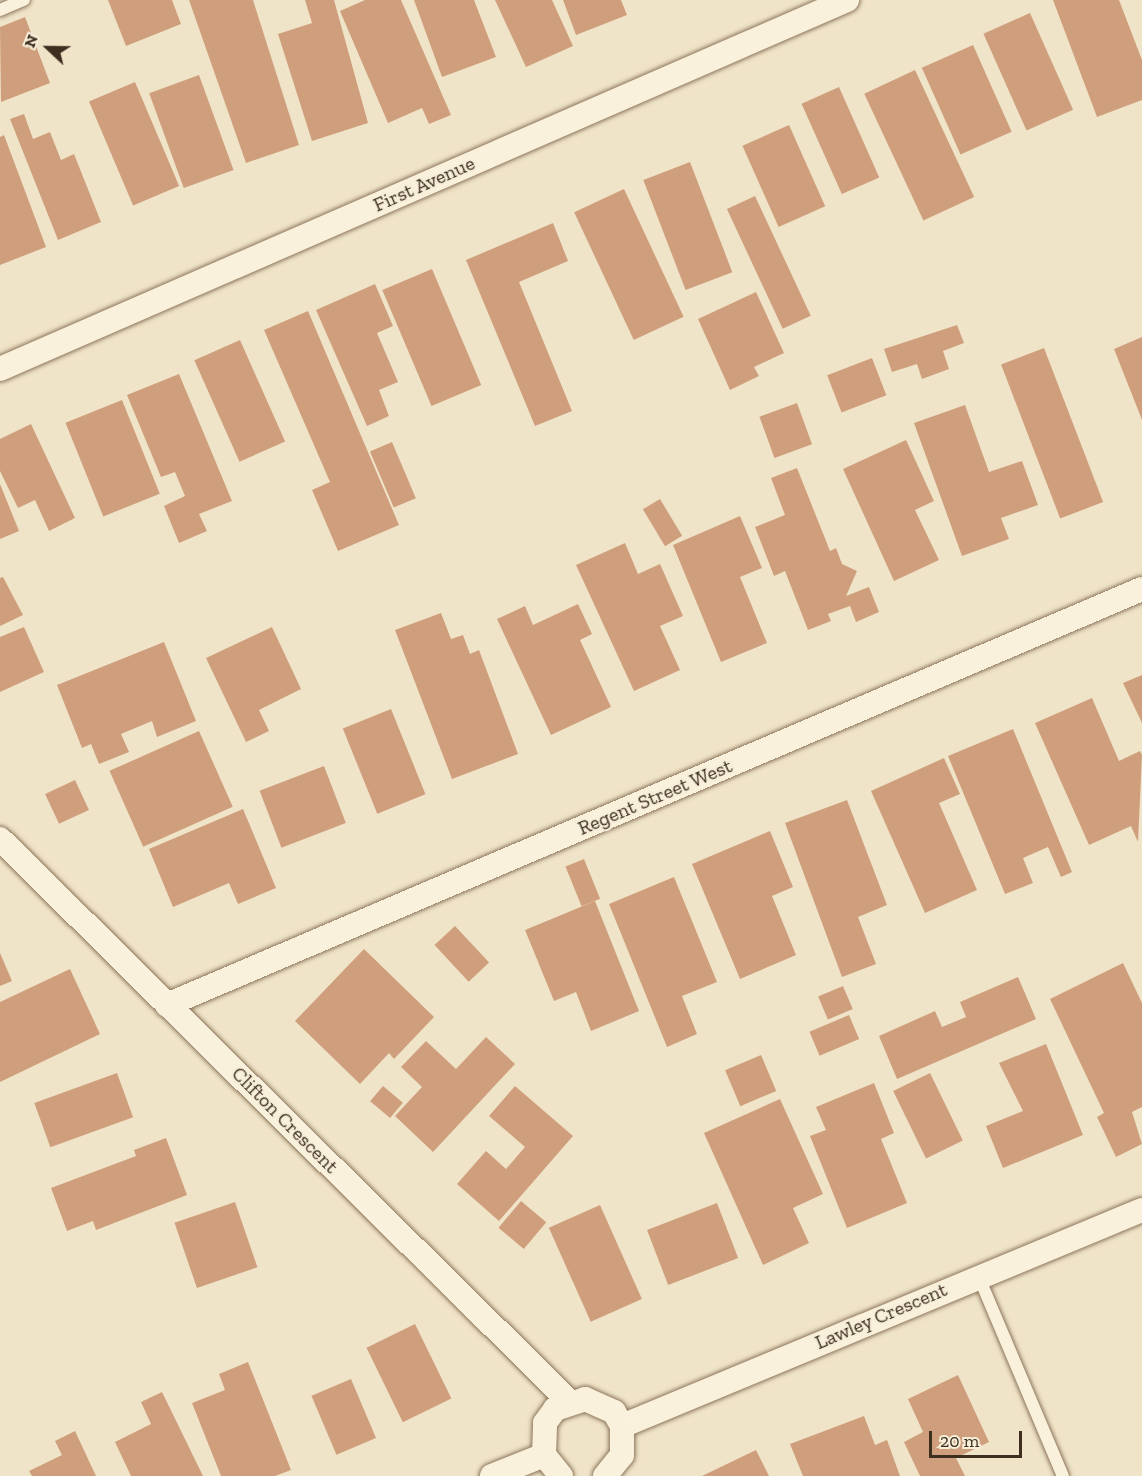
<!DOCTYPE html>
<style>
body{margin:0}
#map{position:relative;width:1142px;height:1476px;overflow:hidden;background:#f0e4c8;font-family:"Zilla Slab",serif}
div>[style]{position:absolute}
.building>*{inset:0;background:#cf9f7d;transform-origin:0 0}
.roads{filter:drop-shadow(0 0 2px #8d765c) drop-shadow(0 0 2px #8d765c)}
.service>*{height:12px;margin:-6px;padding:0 6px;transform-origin:6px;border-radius:6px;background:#faf1dc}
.minor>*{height:24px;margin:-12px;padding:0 12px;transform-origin:12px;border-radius:12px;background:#faf1dc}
span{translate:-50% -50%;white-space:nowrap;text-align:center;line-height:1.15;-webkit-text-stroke:4.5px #f7eed8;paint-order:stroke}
.street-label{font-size:20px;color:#3d2e20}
.north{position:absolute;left:18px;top:18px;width:60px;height:60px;-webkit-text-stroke:4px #f7eed8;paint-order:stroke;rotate:292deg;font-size:16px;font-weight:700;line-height:24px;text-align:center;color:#3d2e20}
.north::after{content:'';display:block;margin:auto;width:21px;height:27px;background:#3d2e20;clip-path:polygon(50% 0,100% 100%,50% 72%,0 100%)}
.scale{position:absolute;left:929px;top:1431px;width:93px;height:27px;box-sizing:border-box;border:3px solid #3d2e20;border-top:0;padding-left:8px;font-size:18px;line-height:21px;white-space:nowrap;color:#3d2e20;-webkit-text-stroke:4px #f7eed8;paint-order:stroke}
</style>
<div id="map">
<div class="building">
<div style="clip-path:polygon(108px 0,172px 0,181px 24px,126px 46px)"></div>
<div style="clip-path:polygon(189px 0,253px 0,299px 145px,246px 163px)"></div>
<div style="clip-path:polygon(305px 0,334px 0,368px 123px,312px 141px,278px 34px,312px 23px)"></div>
<div style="clip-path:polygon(365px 0,401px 0,451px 115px,429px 124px,422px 108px,388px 123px,340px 11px)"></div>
<div style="clip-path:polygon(414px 0,474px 0,496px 57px,442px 77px)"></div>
<div style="clip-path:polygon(495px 0,552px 0,573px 46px,526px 67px)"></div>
<div style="clip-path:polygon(563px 0,621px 0,627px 15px,576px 35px)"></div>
<div style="clip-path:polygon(1053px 0,1119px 0,1142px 60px,1142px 100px,1097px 117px)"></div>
<div style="left:1030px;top:13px;width:106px;height:51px;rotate:66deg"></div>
<div style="clip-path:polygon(25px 17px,50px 83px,1px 102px,0 27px)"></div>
<div style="left:973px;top:45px;width:95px;height:56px;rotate:66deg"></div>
<div style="left:915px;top:70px;width:140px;height:56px;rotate:65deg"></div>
<div style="left:199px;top:75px;width:101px;height:53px;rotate:70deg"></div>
<div style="left:135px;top:82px;width:113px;height:50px;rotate:67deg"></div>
<div style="left:839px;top:87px;width:99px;height:41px;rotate:66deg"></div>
<div style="clip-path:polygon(24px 114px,33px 139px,50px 132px,61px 160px,74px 154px,101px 222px,58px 240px,10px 119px)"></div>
<div style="left:789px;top:125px;width:89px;height:51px;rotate:66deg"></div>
<div style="clip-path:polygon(4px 135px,46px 247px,0 265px,0 137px)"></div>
<div style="left:690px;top:162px;width:118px;height:50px;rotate:69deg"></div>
<div style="left:624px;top:189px;width:141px;height:55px;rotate:65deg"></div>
<div style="left:755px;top:196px;width:132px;height:31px;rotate:65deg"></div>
<div style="clip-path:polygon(553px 223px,568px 261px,519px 282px,572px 411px,535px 426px,466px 260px)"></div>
<div style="left:432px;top:269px;width:126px;height:54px;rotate:67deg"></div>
<div style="clip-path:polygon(375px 284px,393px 326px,377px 333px,398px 382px,379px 390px,389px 416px,367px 426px,316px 310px)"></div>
<div style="clip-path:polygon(756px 292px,784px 353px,754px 367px,759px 376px,730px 390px,698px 319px)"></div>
<div style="clip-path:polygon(308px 311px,399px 525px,338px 551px,312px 490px,330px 482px,264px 330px)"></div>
<div style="clip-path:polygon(957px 325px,964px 343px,943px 351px,949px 369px,922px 379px,917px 364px,892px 372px,884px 349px)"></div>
<div style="clip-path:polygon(1142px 337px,1142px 420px,1114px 349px)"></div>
<div style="left:240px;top:340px;width:111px;height:50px;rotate:66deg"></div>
<div style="left:1044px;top:348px;width:165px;height:46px;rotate:69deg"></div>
<div style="left:872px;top:358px;width:40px;height:48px;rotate:69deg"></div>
<div style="clip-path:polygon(179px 374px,232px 501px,199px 514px,207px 531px,179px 543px,164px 506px,185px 496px,175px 472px,161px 477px,127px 395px)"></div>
<div style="left:122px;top:400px;width:101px;height:61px;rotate:68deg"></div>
<div style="left:797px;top:403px;width:44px;height:40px;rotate:70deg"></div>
<div style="clip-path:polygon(965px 405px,989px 472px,1022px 461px,1038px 505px,1001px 518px,1009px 539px,962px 556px,914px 423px)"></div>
<div style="clip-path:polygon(31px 424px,75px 518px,49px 531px,35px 500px,18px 508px,0 471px,0 439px)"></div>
<div style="clip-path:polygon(906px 440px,934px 501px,915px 510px,939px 560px,894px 581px,843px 469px)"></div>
<div style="left:392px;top:442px;width:61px;height:24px;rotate:67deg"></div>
<div style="clip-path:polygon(797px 468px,830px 551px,836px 548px,842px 564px,857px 571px,846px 596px,869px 587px,879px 612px,856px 622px,850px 606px,828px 614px,831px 621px,808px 630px,785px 571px,774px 576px,755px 527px,785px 515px,771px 478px)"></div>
<div style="clip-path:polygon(0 484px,19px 531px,0 539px)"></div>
<div style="left:660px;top:499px;width:43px;height:20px;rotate:59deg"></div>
<div style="clip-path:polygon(740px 516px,762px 568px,740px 577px,767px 643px,721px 662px,673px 545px)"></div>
<div style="clip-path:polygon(625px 543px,638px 574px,660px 564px,683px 616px,660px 626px,680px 670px,634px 691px,576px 565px)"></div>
<div style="clip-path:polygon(3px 577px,23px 615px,0 626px,0 578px)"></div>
<div style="clip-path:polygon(578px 604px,592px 634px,580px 640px,611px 707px,551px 735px,497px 619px,525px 606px,533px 625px)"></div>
<div style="clip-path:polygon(441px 613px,451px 639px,463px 635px,470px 654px,479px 650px,518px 754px,452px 779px,395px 630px)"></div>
<div style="clip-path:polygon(24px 627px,44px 672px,0 692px,0 637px)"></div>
<div style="clip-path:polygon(272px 627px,301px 689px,259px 710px,269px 731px,246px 742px,206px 658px)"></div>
<div style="clip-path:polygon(164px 642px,196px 721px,157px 737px,152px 721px,121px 734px,129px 752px,99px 764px,91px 744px,82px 748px,57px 685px)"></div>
<div style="clip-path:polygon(1142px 675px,1142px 723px,1123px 683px)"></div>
<div style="clip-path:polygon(1092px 698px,1119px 761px,1140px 751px,1142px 755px,1138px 842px,1131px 826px,1089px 845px,1035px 723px)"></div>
<div style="left:391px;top:709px;width:92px;height:52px;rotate:68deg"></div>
<div style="clip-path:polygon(1013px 729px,1072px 872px,1061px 877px,1048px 847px,1023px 858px,1033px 883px,1005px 894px,948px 756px)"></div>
<div style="left:199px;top:731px;width:83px;height:98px;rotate:66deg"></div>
<div style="clip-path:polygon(944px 758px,960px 794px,939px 803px,977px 890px,925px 913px,871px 791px)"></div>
<div style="left:324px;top:766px;width:61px;height:69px;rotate:69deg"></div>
<div style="left:75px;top:780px;width:33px;height:33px;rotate:65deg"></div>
<div style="clip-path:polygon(847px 800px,887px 905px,858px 917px,876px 964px,842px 977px,785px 823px)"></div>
<div style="clip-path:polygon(243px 809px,276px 888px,238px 904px,229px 883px,173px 907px,149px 849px)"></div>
<div style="clip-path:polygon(770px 831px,793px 887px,772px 896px,796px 955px,740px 979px,692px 864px)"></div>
<div style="left:584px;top:859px;width:43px;height:20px;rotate:68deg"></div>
<div style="clip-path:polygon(674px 877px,717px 982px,682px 996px,697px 1034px,667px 1047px,609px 904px)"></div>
<div style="clip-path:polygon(595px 901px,639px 1011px,591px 1031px,576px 992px,554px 1001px,525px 930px)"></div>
<div style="left:455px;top:926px;width:50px;height:28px;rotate:47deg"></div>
<div style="clip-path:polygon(364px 949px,434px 1017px,394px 1059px,389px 1053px,360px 1084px,295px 1021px)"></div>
<div style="clip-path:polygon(0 953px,12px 981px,0 986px)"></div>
<div style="clip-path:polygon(1123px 963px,1142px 1003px,1142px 1107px,1132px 1112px,1142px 1144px,1116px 1157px,1097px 1117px,1104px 1113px,1050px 999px)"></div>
<div style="clip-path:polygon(70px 969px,100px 1034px,0 1082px,0 1002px)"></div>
<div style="clip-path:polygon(1018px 977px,1036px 1019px,897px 1079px,879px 1036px,935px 1011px,942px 1027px,966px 1017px,960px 1002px)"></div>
<div style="left:843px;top:986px;width:25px;height:27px;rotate:67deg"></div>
<div style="left:849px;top:1015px;width:26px;height:43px;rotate:67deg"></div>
<div style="clip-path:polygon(486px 1037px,515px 1064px,433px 1152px,395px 1116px,422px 1087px,401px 1067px,426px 1041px,456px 1069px)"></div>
<div style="clip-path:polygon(1046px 1044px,1083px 1135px,1003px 1168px,986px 1126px,1023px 1111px,999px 1063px)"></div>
<div style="left:761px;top:1055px;width:39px;height:39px;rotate:67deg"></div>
<div style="left:117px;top:1073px;width:47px;height:88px;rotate:70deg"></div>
<div style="left:930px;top:1073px;width:75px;height:41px;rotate:64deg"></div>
<div style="clip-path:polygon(874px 1083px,894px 1133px,881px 1139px,907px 1203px,847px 1228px,810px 1136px,826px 1130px,816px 1107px)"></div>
<div style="left:383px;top:1086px;width:26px;height:20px;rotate:40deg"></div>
<div style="clip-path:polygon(515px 1086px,573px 1136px,499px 1221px,457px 1184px,486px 1151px,506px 1169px,525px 1147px,489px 1116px)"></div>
<div style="clip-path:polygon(780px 1099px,823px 1194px,793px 1208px,809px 1243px,763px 1265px,704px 1133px)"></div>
<div style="clip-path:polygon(166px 1138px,187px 1195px,96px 1230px,93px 1221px,67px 1231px,51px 1188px,136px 1156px,134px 1150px)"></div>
<div style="left:521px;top:1201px;width:33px;height:35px;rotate:40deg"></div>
<div style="left:235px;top:1202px;width:69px;height:64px;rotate:71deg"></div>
<div style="left:717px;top:1203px;width:59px;height:75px;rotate:69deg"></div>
<div style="left:600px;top:1205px;width:103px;height:56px;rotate:66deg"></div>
<div style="left:415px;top:1324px;width:83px;height:54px;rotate:64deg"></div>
<div style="clip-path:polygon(248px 1362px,291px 1470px,275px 1476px,221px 1476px,192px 1403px,225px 1390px,219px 1374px)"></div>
<div style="clip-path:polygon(958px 1375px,989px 1442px,956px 1458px,965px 1476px,920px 1476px,904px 1442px,923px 1432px,908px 1399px)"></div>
<div style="left:351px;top:1379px;width:64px;height:43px;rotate:67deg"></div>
<div style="clip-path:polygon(162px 1392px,203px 1476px,131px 1476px,115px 1442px,151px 1424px,141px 1402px)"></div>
<div style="clip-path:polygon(864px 1416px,875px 1445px,887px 1440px,900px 1476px,803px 1476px,790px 1444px)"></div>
<div style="clip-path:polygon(75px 1431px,96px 1476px,32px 1476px,29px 1471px,62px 1455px,55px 1441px)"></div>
<div style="clip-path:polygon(756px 1450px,769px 1476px,702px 1476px)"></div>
</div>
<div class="roads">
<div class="service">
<div style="left:0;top:10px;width:26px;rotate:-23deg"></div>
<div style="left:978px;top:1275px;width:218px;rotate:67.1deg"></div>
</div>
<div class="minor">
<div style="left:0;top:369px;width:924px;rotate:-23.54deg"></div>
<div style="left:0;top:839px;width:800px;rotate:44.65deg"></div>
<div style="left:167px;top:1005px;width:1060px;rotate:-23.11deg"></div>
<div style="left:622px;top:1426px;width:563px;rotate:-22.56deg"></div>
<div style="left:492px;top:1476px;width:56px;rotate:-22deg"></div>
<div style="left:561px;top:1476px;width:27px;rotate:-129deg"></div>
<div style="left:544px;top:1455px;width:32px;rotate:-88deg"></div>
<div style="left:545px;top:1423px;width:17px;rotate:-54deg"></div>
<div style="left:555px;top:1409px;width:32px;rotate:-18deg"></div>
<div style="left:585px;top:1399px;width:32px;rotate:24deg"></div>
<div style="left:614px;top:1412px;width:16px;rotate:60deg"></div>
<div style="left:622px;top:1426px;width:29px;rotate:90deg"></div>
<div style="left:622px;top:1455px;width:27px;rotate:129deg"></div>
</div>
</div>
<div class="street-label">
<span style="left:424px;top:184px;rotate:-24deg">First Avenue</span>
<span style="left:655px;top:797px;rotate:-23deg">Regent Street West</span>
<span style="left:285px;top:1120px;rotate:45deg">Clifton Crescent</span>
<span style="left:881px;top:1316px;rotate:-23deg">Lawley Crescent</span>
</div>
<div class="north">N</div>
<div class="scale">20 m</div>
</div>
